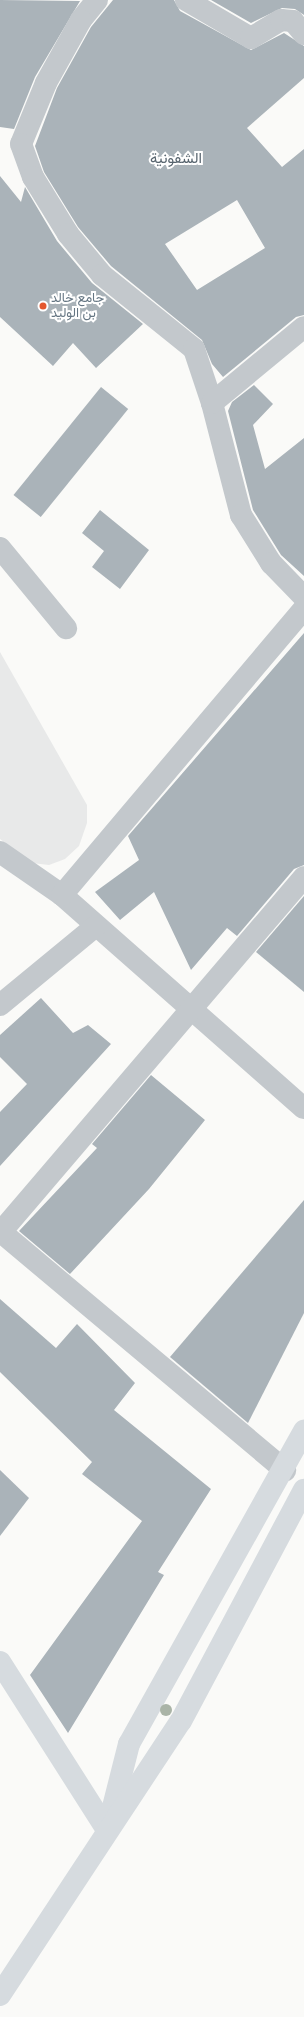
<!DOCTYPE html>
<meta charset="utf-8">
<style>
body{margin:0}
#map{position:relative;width:304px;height:2017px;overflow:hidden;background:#fafaf8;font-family:Helvetica,Vazirmatn,sans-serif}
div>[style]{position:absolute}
.built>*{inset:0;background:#e8e9e9}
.building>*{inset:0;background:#aab3b9;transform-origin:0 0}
.street>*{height:22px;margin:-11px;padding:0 11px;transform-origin:11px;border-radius:11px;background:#c3c8cc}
.secondary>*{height:22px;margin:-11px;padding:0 11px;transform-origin:11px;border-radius:11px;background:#d6dbdf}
.trees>*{width:12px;height:12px;margin:-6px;border-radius:50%;background:#aab4a7}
.dots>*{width:11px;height:11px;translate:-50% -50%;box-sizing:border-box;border:2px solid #fff;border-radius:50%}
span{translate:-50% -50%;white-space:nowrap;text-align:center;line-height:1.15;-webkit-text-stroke:4px #fff;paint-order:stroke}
.poi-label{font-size:13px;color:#657683}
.left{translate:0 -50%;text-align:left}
.quarter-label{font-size:15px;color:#57646e}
</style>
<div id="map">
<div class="built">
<div style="clip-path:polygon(0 652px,87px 805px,87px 823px,79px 846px,65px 859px,49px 865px,32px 863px,0 839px)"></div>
</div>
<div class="building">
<div style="clip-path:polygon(0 0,80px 1px,35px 77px,14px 129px,0 127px)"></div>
<div style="clip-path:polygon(evenodd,113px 0,174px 0,180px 11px,251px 50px,284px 33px,304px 46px,304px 78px,247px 128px,282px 167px,304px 149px,304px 315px,296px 317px,223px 377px,212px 364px,202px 340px,111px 266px,78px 227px,44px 172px,35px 146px,57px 88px,91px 27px,113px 0,237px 200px,265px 248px,197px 290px,165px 244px,237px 200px)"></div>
<div style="clip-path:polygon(211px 0,304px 0,304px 15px,295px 9px,282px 8px,251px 23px)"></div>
<div style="clip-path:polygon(0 176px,21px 202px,25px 187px,57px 241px,92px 283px,143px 324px,96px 368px,73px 343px,53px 366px,0 317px)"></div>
<div style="clip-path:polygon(254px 385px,273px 404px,253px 425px,265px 469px,304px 438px,304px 576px,281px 555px,253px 510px,228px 411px,232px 402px)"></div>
<div style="left:101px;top:387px;width:35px;height:139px;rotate:39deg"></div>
<div style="clip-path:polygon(100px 510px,149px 550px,120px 589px,92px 567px,104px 551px,82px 533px)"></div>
<div style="clip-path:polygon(304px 633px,304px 865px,294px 869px,237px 936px,227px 928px,191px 970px,154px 892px,120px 920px,95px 892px,139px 860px,128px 836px)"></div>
<div style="clip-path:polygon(304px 896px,304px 992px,256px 952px)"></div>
<div style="clip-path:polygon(41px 998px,73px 1033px,88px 1025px,111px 1044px,0 1166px,0 1112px,27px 1084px,0 1057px,0 1035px)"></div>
<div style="clip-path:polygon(151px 1075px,205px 1120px,149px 1189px,70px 1274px,19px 1231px,97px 1148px,92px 1144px)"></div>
<div style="clip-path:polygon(304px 1200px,304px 1313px,248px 1423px,170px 1357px)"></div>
<div style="clip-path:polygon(0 1299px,56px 1348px,77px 1324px,135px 1383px,114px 1410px,211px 1489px,158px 1572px,164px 1575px,68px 1733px,30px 1675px,142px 1521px,82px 1474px,92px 1462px,0 1372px)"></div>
<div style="clip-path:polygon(0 1470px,29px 1498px,0 1536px)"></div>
</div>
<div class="street">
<div style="left:97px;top:0;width:26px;rotate:129deg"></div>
<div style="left:81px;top:20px;width:72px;rotate:119.1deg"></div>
<div style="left:46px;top:83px;width:66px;rotate:112.3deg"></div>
<div style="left:21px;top:144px;width:35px;rotate:70deg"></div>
<div style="left:33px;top:177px;width:67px;rotate:58.4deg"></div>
<div style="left:68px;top:234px;width:53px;rotate:50.3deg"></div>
<div style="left:102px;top:275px;width:118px;rotate:38.8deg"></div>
<div style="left:194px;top:349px;width:57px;rotate:71.6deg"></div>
<div style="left:212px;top:403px;width:116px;rotate:75.5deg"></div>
<div style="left:241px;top:515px;width:57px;rotate:58deg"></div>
<div style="left:271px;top:563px;width:47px;rotate:45.9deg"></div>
<div style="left:186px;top:0;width:75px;rotate:30.3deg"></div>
<div style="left:251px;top:38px;width:35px;rotate:-31deg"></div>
<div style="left:281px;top:20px;width:12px;rotate:5deg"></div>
<div style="left:293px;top:21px;width:17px;rotate:50deg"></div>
<div style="left:212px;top:403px;width:119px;rotate:-39.6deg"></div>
<div style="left:0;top:548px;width:104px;rotate:50.5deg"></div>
<div style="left:0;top:852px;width:75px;rotate:34.7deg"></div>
<div style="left:62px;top:895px;width:322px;rotate:41.4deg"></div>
<div style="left:62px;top:895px;width:375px;rotate:-49.8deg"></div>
<div style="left:0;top:1005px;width:124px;rotate:-39.5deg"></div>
<div style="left:1px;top:1232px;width:371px;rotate:40deg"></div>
<div style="left:0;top:1233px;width:468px;rotate:-49.5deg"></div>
</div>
<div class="secondary">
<div style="left:0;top:1662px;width:199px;rotate:57.5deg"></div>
<div style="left:111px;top:1815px;width:73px;rotate:-75.8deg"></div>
<div style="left:129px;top:1744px;width:359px;rotate:-60.8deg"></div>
<div style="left:0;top:1995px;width:328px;rotate:-56.6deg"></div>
<div style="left:181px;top:1721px;width:262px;rotate:-62deg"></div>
</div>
<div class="trees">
<div style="left:166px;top:1710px"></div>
</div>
<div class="dots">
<div style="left:43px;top:306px;background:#e4572e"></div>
</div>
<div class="poi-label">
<span class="left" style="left:51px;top:306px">جامع خالد<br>بن الوليد</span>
</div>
<div class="quarter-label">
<span style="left:176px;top:158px">الشفونية</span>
</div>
</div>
